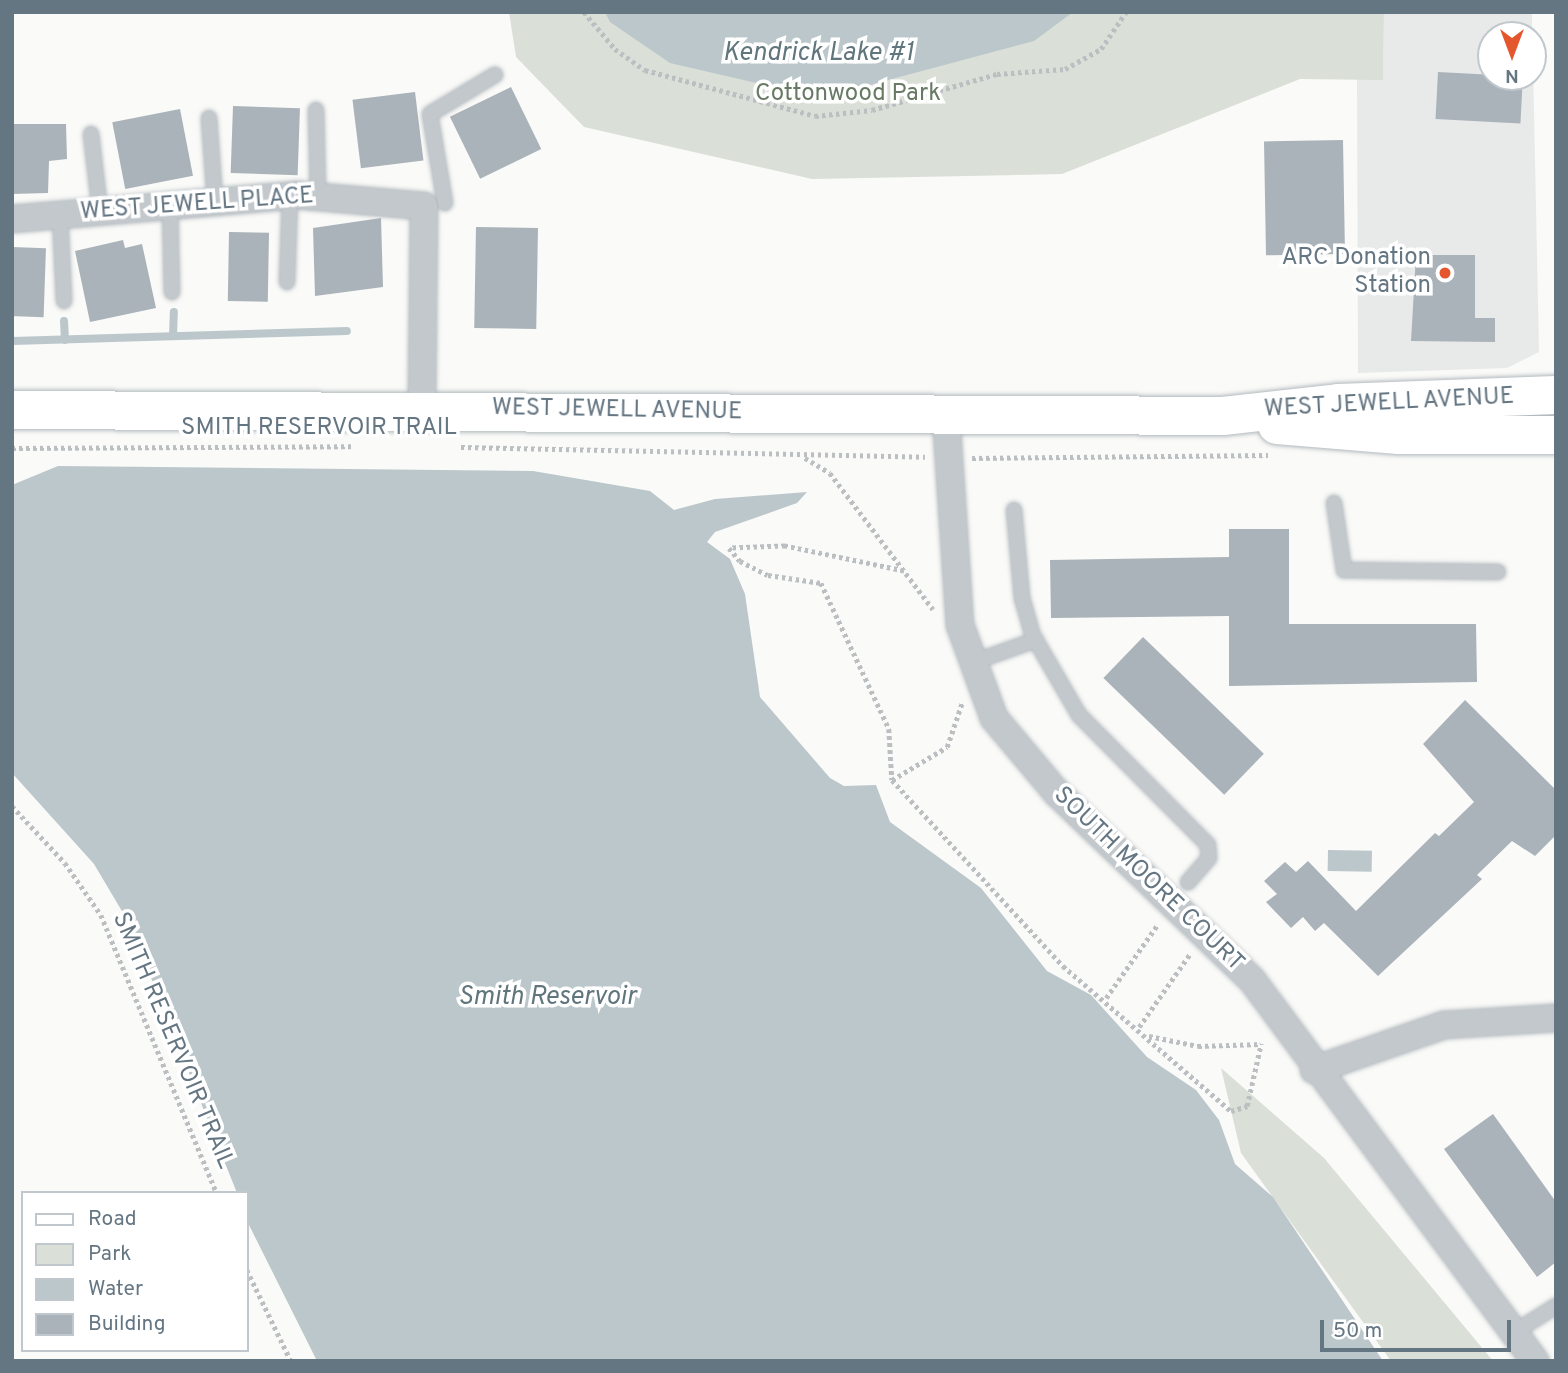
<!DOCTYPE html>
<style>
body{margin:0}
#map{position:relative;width:1568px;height:1373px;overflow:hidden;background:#fafaf8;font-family:Overpass,sans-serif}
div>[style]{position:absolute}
.built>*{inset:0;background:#e8e9e9}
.green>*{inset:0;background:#dadfd7}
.water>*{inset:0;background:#bbc7cb;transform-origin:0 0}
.stream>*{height:8px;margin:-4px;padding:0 4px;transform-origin:4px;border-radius:4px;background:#bbc7cb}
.building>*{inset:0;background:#aab3b9;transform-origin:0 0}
.path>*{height:4.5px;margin-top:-2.25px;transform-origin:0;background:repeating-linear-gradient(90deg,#bbbfc2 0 3.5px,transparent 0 7px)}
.roads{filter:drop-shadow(0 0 2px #b3babf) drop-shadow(0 0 2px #b3babf)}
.lane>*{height:14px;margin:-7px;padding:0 7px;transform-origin:7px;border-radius:7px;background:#c3c8cc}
.street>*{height:26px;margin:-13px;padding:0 13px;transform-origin:13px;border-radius:13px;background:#c3c8cc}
.secondary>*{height:38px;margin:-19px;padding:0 19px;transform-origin:19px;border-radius:19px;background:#fff}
.dots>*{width:19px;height:19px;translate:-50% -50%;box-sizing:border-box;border:4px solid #fff;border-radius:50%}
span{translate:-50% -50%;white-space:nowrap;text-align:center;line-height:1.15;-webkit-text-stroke:7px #fff;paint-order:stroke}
.park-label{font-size:24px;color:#687a64}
.street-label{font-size:24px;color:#657683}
.poi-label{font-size:24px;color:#657683}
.right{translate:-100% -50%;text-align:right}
.water-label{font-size:26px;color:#60757c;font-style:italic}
.frame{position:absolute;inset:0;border:14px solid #657683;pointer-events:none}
.legend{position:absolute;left:21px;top:1191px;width:228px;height:161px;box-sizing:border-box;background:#fff;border:2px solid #c1c8cd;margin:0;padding:9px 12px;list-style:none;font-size:21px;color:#657683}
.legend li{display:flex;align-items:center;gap:14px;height:35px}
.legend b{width:35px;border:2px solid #c1c8cd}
.north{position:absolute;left:1477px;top:21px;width:70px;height:70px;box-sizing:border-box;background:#fff;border:2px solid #c1c8cd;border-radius:50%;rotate:180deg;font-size:19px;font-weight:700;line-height:28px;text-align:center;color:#657683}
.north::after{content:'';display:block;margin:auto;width:24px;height:32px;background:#e4572e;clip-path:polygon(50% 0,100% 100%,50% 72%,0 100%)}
.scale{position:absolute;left:1320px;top:1320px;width:191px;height:32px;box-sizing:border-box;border:4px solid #657683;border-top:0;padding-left:9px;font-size:21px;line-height:24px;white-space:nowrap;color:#657683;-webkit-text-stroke:5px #fff;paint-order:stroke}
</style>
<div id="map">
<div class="built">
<div style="clip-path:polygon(1384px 12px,1532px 12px,1532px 35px,1491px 35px,1491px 77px,1533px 77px,1533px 62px,1539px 352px,1507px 368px,1358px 373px,1357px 79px,1383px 79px)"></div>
</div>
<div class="green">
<div style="clip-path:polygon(509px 12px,1384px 12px,1383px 80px,1300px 79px,1062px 174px,812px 179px,584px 127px,516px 57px)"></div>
<div style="clip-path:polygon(1221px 1068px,1324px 1158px,1493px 1361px,1391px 1361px,1241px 1153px)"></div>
</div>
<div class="water">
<div style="clip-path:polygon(605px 12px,1073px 12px,1034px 41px,821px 98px,670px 63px,610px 22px)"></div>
<div style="clip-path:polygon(58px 466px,533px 471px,650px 491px,674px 510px,715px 499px,807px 492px,797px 503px,715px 532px,707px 542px,730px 559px,745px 594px,760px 697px,830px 778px,844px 786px,876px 785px,890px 822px,981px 888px,1047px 971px,1091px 995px,1147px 1057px,1196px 1090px,1219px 1120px,1235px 1164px,1273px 1197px,1383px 1361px,317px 1361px,249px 1225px,247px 1193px,237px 1193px,129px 923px,94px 864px,12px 773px,12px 485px)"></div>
<div style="left:1328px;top:850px;width:44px;height:21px;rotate:1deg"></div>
</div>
<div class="stream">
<div style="left:64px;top:321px;width:19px;rotate:87deg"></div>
<div style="left:173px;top:336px;width:24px;rotate:-88deg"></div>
<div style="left:12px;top:341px;width:335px;rotate:-1.7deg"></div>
</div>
<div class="building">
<div style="left:1438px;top:72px;width:85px;height:47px;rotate:3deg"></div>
<div style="left:511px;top:87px;width:69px;height:68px;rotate:64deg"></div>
<div style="left:415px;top:92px;width:69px;height:63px;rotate:83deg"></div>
<div style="left:233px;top:106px;width:67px;height:67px;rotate:2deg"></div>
<div style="left:180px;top:109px;width:68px;height:69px;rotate:79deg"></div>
<div style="clip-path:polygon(12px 124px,66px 124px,67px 159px,49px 161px,48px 193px,12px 194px)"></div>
<div style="left:1343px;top:140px;width:114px;height:79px;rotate:89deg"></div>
<div style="clip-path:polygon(381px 218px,383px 287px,315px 296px,313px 228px)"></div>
<div style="left:476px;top:227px;width:62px;height:101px;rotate:1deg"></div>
<div style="left:229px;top:232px;width:40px;height:69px;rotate:1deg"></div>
<div style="clip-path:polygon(123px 240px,125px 248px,142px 244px,156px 308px,90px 322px,75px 251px)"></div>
<div style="left:12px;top:247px;width:34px;height:69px;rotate:2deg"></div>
<div style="clip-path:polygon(1416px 255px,1475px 255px,1475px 318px,1495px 318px,1495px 342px,1411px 341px)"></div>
<div style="clip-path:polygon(1229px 529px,1289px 529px,1289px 624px,1476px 624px,1477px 682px,1229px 686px,1229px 616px,1051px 618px,1050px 560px,1229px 557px)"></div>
<div style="left:1143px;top:637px;width:168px;height:57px;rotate:44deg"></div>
<div style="clip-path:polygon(1465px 700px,1556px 790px,1556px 835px,1535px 856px,1512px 841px,1477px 875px,1482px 879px,1378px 976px,1324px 923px,1315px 931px,1303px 917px,1291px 928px,1266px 902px,1277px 894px,1264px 881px,1285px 862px,1296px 872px,1308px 861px,1356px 911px,1435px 833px,1439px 836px,1474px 802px,1423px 744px)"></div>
<div style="clip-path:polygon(1493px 1114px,1556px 1202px,1556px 1262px,1537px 1277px,1444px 1149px)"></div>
</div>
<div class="path">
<div style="left:584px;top:12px;width:48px;rotate:50deg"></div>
<div style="left:615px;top:49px;width:37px;rotate:35deg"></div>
<div style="left:645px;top:70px;width:176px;rotate:15.1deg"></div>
<div style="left:815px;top:116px;width:57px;rotate:-6deg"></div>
<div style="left:872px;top:110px;width:130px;rotate:-16.1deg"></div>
<div style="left:997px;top:74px;width:68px;rotate:-4.2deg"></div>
<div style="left:1065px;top:69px;width:41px;rotate:-29.1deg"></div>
<div style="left:1101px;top:49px;width:45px;rotate:-56deg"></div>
<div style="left:461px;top:447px;width:464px;rotate:1.2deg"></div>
<div style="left:12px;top:448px;width:339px;rotate:-0.3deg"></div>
<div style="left:805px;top:458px;width:29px;rotate:31deg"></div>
<div style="left:830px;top:473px;width:171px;rotate:52.9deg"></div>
<div style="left:972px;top:458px;width:296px;rotate:-0.6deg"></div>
<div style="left:904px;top:571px;width:122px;rotate:-168.1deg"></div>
<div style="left:785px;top:546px;width:56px;rotate:178deg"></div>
<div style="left:729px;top:548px;width:17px;rotate:50deg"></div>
<div style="left:740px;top:561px;width:31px;rotate:27deg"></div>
<div style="left:768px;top:575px;width:54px;rotate:8.6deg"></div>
<div style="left:821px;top:583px;width:161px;rotate:65deg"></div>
<div style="left:889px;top:729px;width:51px;rotate:86.6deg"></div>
<div style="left:892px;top:780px;width:253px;rotate:47.4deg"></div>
<div style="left:1063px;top:966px;width:222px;rotate:40.8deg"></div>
<div style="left:1231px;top:1111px;width:17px;rotate:-17deg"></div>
<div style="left:1247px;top:1106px;width:64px;rotate:-77.3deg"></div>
<div style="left:892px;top:780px;width:64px;rotate:-31deg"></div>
<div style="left:947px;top:747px;width:46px;rotate:-71.2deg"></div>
<div style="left:12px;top:806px;width:78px;rotate:47.1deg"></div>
<div style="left:65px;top:863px;width:63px;rotate:55.3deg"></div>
<div style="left:101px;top:915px;width:301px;rotate:67.4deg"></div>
<div style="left:1106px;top:998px;width:90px;rotate:-54.9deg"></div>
<div style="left:1139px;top:1027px;width:89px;rotate:-55.1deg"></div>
<div style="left:1149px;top:1036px;width:50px;rotate:11.5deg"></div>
<div style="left:1198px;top:1046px;width:63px;rotate:-1.8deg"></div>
<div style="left:247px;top:1270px;width:101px;rotate:64.2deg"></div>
</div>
<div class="roads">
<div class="lane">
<div style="left:316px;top:110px;width:86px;rotate:88.7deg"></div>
<div style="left:209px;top:118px;width:84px;rotate:85.9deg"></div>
<div style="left:91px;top:134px;width:78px;rotate:83.3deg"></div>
<div style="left:445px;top:203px;width:90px;rotate:-99.6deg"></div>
<div style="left:430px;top:114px;width:76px;rotate:-31deg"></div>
<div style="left:170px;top:205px;width:87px;rotate:88.7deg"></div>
<div style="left:60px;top:215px;width:86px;rotate:87.3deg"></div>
<div style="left:287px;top:282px;width:87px;rotate:-88deg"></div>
<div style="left:1334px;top:503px;width:68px;rotate:81.5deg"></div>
<div style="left:1344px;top:570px;width:154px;rotate:0.7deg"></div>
<div style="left:1014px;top:510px;width:88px;rotate:84.8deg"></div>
<div style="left:1022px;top:598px;width:37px;rotate:74deg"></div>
<div style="left:1032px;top:634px;width:94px;rotate:59.9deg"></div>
<div style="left:1079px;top:715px;width:183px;rotate:45.2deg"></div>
<div style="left:1208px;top:845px;width:13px;rotate:86deg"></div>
<div style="left:1209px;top:858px;width:32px;rotate:131deg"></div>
<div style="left:971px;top:663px;width:69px;rotate:-19.5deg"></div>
<div style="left:1513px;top:1333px;width:51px;rotate:-32.1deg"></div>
</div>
<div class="street">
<div style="left:12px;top:219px;width:285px;rotate:-4.8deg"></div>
<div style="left:296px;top:195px;width:128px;rotate:4.9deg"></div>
<div style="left:424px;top:206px;width:203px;rotate:90.6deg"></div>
<div style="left:946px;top:415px;width:210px;rotate:86.2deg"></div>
<div style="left:960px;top:625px;width:99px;rotate:69.9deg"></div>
<div style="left:994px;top:718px;width:97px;rotate:50deg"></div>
<div style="left:1056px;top:792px;width:272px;rotate:43.8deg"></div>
<div style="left:1252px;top:980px;width:475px;rotate:53.4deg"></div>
<div style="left:1314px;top:1070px;width:138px;rotate:-19.1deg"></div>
<div style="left:1444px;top:1025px;width:112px;rotate:-3.6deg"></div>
</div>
<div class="secondary">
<div style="left:12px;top:410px;width:1211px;rotate:0.28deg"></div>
<div style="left:1223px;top:416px;width:116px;rotate:-6.4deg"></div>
<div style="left:1338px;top:403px;width:218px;rotate:-2.1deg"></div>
<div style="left:1277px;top:425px;width:122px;rotate:4.7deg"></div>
<div style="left:1399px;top:435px;width:157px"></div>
</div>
</div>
<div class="dots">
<div style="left:1445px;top:273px;background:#e4572e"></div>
</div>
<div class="park-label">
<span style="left:848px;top:95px">Cottonwood Park</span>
</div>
<div class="street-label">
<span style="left:197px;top:205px;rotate:-4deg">WEST JEWELL PLACE</span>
<span style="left:1389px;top:404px;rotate:-3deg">WEST JEWELL AVENUE</span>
<span style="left:617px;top:411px;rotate:1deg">WEST JEWELL AVENUE</span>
<span style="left:319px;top:429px">SMITH RESERVOIR TRAIL</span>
<span style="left:1148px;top:880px;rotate:44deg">SOUTH MOORE COURT</span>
<span style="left:172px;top:1041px;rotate:67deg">SMITH RESERVOIR TRAIL</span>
</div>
<div class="poi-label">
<span class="right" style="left:1431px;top:273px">ARC Donation<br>Station</span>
</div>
<div class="water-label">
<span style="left:818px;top:54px">Kendrick Lake #1</span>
<span style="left:547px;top:998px">Smith Reservoir</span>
</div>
<div class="frame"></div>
<ul class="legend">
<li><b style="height:9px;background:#fff"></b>Road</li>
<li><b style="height:19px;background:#dadfd7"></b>Park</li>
<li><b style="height:19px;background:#bbc7cb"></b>Water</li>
<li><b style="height:19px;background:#aab3b9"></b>Building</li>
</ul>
<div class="north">N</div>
<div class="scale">50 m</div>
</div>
